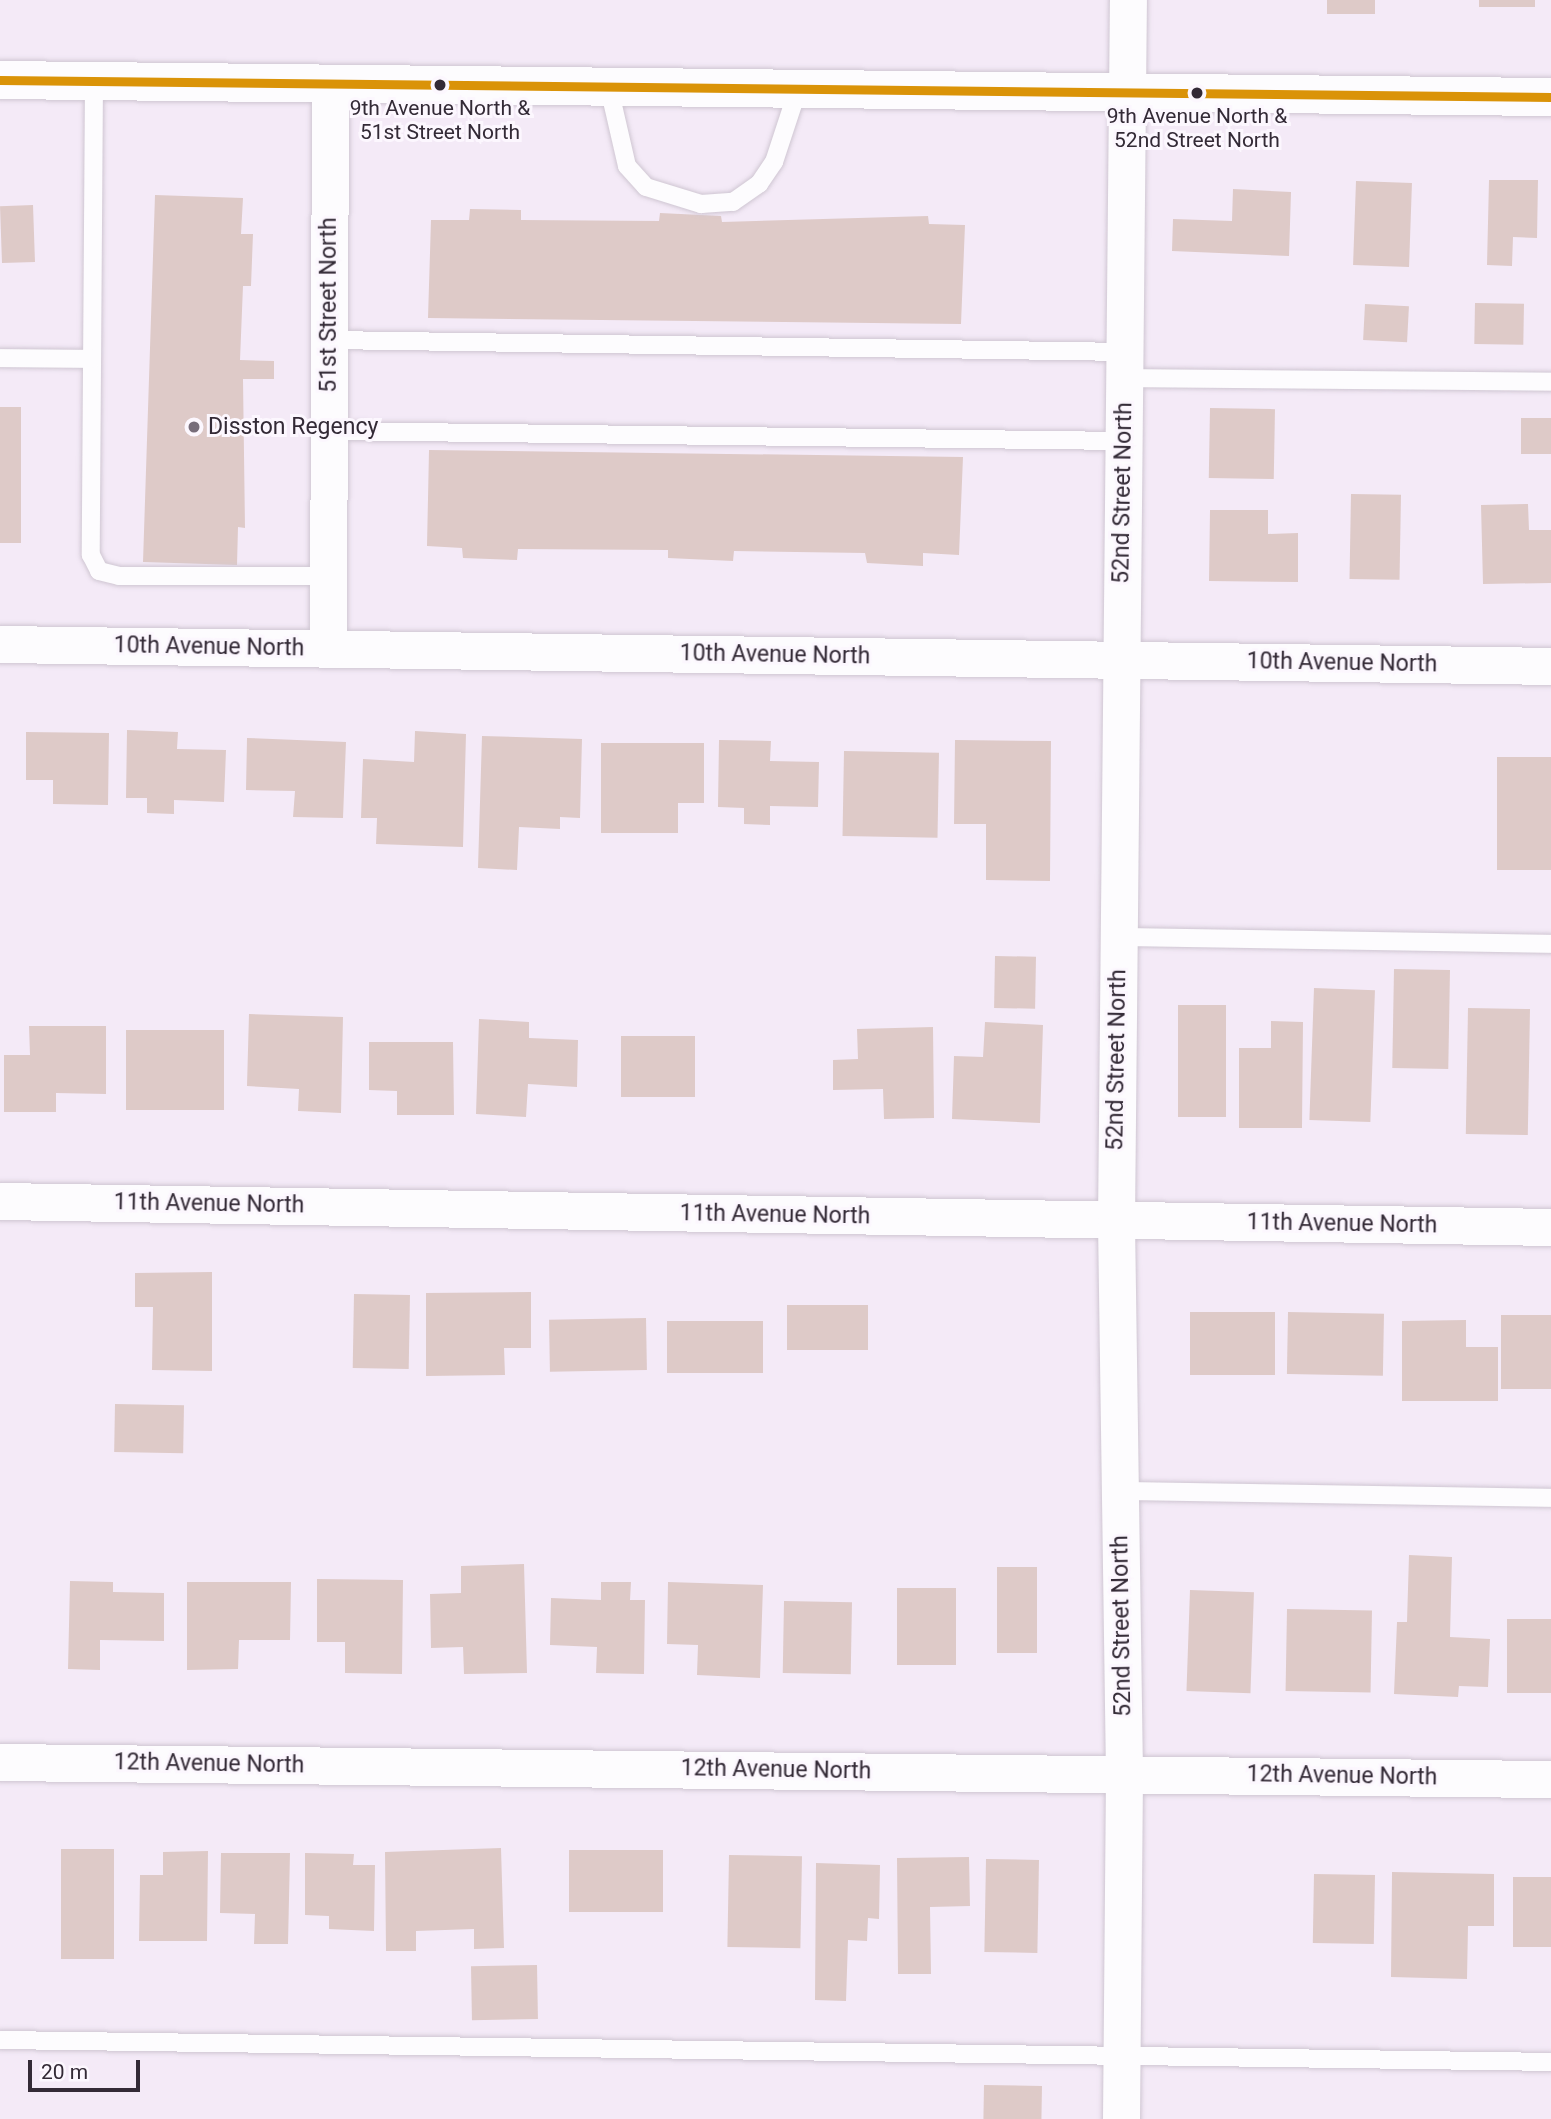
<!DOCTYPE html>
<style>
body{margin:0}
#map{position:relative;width:1551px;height:2119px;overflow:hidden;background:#f4eaf7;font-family:Roboto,sans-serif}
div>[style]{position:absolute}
.building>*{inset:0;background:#decac8;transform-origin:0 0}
.roads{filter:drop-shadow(0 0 2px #cfc6d2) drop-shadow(0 0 2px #cfc6d2)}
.service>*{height:18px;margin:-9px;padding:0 9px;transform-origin:9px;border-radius:9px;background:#fdfcfe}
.minor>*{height:37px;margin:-18.5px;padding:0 18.5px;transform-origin:18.5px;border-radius:18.5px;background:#fdfcfe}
.tertiary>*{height:38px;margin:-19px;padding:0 19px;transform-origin:19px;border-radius:19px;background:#fdfcfe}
.bus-1>*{height:9px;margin:-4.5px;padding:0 4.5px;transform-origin:4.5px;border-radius:4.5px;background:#da9308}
.dots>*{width:19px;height:19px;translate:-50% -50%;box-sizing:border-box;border:4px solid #fcf7fe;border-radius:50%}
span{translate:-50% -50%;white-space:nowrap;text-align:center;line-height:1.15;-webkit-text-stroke:6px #fcf7fe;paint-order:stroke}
.bus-label{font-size:21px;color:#332a36}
.street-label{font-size:23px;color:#332a36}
.poi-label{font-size:23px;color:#332a36}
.left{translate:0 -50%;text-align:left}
.scale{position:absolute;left:28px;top:2060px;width:112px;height:32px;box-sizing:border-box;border:4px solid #332a36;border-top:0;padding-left:9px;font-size:21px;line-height:24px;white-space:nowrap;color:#332a36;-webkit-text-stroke:5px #fcf7fe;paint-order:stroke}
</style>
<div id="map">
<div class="building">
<div style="left:1327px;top:0;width:48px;height:14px"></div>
<div style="left:1479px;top:0;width:56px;height:7px"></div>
<div style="clip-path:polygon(1489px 180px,1538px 180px,1537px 238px,1513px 237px,1512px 266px,1487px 265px)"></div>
<div style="left:1356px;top:181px;width:56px;height:84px;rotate:2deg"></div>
<div style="clip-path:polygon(1233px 189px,1291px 192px,1289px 256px,1172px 251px,1173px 219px,1232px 221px)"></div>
<div style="clip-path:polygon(155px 195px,243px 198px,241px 234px,253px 234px,251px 286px,243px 286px,240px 360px,274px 361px,274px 379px,243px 379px,245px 528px,238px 527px,237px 565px,143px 562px)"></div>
<div style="left:33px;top:205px;width:57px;height:33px;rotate:88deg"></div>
<div style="clip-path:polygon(470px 209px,521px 210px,521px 220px,659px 221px,660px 213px,721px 216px,722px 222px,928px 216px,929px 224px,965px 225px,961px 324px,428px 318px,431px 220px,469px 220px)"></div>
<div style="left:1475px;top:303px;width:49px;height:41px;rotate:1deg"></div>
<div style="left:1365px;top:304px;width:44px;height:36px;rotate:3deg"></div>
<div style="left:0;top:407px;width:21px;height:136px"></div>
<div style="left:1210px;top:408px;width:65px;height:70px;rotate:1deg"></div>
<div style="left:1521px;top:418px;width:30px;height:36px"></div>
<div style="clip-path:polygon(429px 450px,963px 457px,959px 555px,923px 553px,923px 566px,867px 563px,865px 553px,734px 551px,733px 561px,668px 558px,668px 550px,518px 549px,517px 560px,463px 558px,462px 548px,427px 546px)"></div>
<div style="left:1351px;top:494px;width:50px;height:85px;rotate:1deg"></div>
<div style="clip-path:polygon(1528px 504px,1529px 530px,1551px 530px,1551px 583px,1483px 584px,1481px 505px)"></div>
<div style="clip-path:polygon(1210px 510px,1268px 510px,1268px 534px,1298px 533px,1298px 582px,1209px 581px)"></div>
<div style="clip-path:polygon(127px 730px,178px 732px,177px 749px,226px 750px,224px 802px,174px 800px,174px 814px,147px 813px,147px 798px,126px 798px)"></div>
<div style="clip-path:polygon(415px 731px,466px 734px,463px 847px,376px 844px,377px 818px,361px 818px,363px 759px,414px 762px)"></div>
<div style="clip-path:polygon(26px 732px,109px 733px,108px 805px,53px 804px,53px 780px,26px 780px)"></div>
<div style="clip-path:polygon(482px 736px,582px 739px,580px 818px,560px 817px,560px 829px,519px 827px,517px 870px,478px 868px)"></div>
<div style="clip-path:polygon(247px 738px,346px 742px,343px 818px,293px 817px,295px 791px,246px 790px)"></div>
<div style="clip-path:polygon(719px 740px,771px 741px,770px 761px,819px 762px,818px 807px,770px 806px,770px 825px,744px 824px,744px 808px,718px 807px)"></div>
<div style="clip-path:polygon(955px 740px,1051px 741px,1050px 881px,986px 880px,986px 824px,954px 824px)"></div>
<div style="clip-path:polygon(601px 743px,704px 743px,704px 803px,678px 803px,678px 833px,601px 833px)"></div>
<div style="left:844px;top:751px;width:95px;height:85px;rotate:1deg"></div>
<div style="left:1551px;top:757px;width:113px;height:54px;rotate:90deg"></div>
<div style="left:995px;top:956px;width:41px;height:52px;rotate:1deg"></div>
<div style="left:1394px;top:969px;width:56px;height:99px;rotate:1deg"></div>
<div style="left:1314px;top:988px;width:61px;height:132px;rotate:2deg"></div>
<div style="left:1178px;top:1005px;width:48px;height:112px"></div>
<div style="left:1468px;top:1008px;width:62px;height:126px;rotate:1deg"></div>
<div style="clip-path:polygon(249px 1014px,343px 1017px,341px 1113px,298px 1111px,299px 1089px,247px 1086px)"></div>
<div style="clip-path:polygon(479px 1019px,529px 1022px,529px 1038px,578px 1040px,577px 1087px,528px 1084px,526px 1117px,476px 1114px)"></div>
<div style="clip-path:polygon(1271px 1021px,1303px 1022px,1302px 1128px,1239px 1128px,1239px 1048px,1271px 1048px)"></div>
<div style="clip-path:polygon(985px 1022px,1043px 1025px,1040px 1123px,952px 1119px,954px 1056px,983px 1057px)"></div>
<div style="clip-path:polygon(29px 1026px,106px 1026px,106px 1094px,56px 1093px,56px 1112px,4px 1112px,4px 1055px,30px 1055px)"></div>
<div style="clip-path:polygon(933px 1027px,934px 1118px,884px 1119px,883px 1089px,833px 1090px,833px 1060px,858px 1059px,857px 1029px)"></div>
<div style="left:126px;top:1030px;width:98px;height:80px"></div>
<div style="left:621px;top:1036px;width:74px;height:61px"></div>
<div style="clip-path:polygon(369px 1042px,453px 1042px,454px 1115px,397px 1115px,397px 1091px,369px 1090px)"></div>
<div style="clip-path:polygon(212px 1272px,212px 1371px,152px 1370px,153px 1307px,135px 1307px,135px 1273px)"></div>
<div style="clip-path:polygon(531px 1292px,531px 1348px,504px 1348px,505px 1375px,426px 1376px,426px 1293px)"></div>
<div style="left:354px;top:1294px;width:56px;height:74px;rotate:1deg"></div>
<div style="left:787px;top:1305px;width:81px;height:45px"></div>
<div style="left:1190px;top:1312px;width:85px;height:63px"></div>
<div style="left:1288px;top:1312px;width:96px;height:62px;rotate:1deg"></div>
<div style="left:1551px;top:1315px;width:74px;height:50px;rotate:90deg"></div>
<div style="left:646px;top:1318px;width:52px;height:97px;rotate:89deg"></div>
<div style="clip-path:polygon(1466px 1320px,1466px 1347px,1498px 1347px,1498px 1401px,1402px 1401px,1402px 1321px)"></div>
<div style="left:667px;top:1321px;width:96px;height:52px"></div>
<div style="left:115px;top:1404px;width:69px;height:48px;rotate:1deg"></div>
<div style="clip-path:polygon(1409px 1555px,1452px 1557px,1450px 1637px,1490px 1639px,1488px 1687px,1459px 1686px,1458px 1697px,1394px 1694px,1397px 1622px,1407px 1622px)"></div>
<div style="clip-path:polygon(524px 1564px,527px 1673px,464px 1674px,463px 1647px,431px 1648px,430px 1594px,461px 1593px,461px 1566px)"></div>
<div style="left:997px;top:1567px;width:40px;height:86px"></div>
<div style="clip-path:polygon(317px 1579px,403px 1580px,402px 1674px,345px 1673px,345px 1642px,317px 1642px)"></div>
<div style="clip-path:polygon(70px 1581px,113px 1582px,113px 1592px,164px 1593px,164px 1641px,100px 1640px,100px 1670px,68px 1669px)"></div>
<div style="clip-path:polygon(187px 1582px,291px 1582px,290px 1640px,239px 1640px,238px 1669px,187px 1670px)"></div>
<div style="clip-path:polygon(601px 1582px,631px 1582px,630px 1600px,645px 1600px,644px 1674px,596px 1673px,597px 1647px,550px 1645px,551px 1598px,601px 1600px)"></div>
<div style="clip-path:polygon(668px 1582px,763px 1585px,760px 1678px,697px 1675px,698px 1645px,667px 1644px)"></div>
<div style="left:897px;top:1588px;width:59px;height:77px"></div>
<div style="left:1190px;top:1590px;width:64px;height:101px;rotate:2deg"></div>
<div style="left:784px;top:1601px;width:68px;height:72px;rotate:1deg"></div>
<div style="left:1287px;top:1609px;width:85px;height:82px;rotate:1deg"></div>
<div style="left:1507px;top:1619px;width:44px;height:74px"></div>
<div style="clip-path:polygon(501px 1848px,504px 1948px,474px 1949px,474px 1929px,416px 1931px,416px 1951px,386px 1951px,385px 1852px)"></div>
<div style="left:61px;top:1849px;width:53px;height:110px"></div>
<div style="left:569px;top:1850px;width:94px;height:62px"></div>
<div style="clip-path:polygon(208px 1851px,207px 1941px,139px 1941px,140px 1875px,163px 1875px,163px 1852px)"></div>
<div style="clip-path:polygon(221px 1853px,290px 1853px,288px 1944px,254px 1944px,255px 1914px,220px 1913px)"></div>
<div style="clip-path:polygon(305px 1853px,354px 1854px,353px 1865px,375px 1865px,374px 1931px,329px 1929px,329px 1916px,305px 1915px)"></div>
<div style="left:729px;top:1855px;width:73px;height:92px;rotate:1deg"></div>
<div style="clip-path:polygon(969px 1857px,970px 1906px,930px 1907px,931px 1974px,898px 1974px,897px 1858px)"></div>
<div style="left:986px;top:1859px;width:53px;height:93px;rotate:1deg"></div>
<div style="clip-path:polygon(816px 1863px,880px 1865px,879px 1919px,868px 1918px,867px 1941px,848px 1940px,846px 2001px,815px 2000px)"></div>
<div style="clip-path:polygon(1392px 1872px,1494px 1874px,1494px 1926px,1468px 1926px,1467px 1979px,1391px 1977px)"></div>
<div style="left:1314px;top:1874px;width:61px;height:69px;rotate:1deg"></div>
<div style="left:1513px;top:1877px;width:38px;height:70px"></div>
<div style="left:537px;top:1965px;width:54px;height:66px;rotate:89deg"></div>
<div style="left:984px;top:2085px;width:58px;height:34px;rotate:1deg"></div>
</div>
<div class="roads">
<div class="service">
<div style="left:94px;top:82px;width:473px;rotate:90.4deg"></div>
<div style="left:91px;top:555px;width:18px;rotate:63deg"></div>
<div style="left:99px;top:571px;width:21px;rotate:14deg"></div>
<div style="left:119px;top:576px;width:210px"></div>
<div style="left:609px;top:88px;width:80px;rotate:77deg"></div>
<div style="left:627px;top:166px;width:28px;rotate:48deg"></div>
<div style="left:646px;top:187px;width:58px;rotate:17.2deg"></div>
<div style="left:701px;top:204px;width:32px;rotate:-4deg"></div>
<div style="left:733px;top:202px;width:32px;rotate:-35deg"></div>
<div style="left:759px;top:184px;width:27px;rotate:-56deg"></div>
<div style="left:774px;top:162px;width:77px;rotate:-71.8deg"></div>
<div style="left:329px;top:340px;width:796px;rotate:0.86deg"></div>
<div style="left:0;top:358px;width:92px;rotate:0.6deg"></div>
<div style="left:1124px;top:378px;width:427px;rotate:0.5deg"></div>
<div style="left:328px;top:431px;width:796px;rotate:0.72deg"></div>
<div style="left:1118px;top:937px;width:433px;rotate:0.9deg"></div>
<div style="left:1120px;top:1491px;width:431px;rotate:0.9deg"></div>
<div style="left:0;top:2040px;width:1551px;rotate:0.81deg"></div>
</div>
<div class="minor">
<div style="left:0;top:644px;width:1551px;rotate:0.81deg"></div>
<div style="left:328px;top:649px;width:561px;rotate:-89.8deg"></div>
<div style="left:0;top:1201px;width:1551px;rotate:0.96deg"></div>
<div style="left:0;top:1762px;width:1551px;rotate:0.63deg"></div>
<div style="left:1121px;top:2119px;width:345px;rotate:-89.5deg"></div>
<div style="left:1124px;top:1774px;width:553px;rotate:-90.83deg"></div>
<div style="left:1116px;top:1221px;width:1221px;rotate:-89.44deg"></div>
</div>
<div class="tertiary">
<div style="left:0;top:80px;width:1551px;rotate:0.63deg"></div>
</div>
</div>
<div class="bus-1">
<div style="left:0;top:80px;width:1551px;rotate:0.63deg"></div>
</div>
<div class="dots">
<div style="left:440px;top:85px;background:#332a36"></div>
<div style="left:1197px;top:93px;background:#332a36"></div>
<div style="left:194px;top:427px;background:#776d7a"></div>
</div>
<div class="bus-label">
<span style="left:440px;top:120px">9th Avenue North &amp;<br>51st Street North</span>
<span style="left:1197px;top:128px">9th Avenue North &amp;<br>52nd Street North</span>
</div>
<div class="street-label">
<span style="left:329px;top:305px;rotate:-90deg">51st Street North</span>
<span style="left:1123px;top:493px;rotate:-89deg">52nd Street North</span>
<span style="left:209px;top:647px;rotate:1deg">10th Avenue North</span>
<span style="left:775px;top:655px;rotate:1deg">10th Avenue North</span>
<span style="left:1342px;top:663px;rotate:1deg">10th Avenue North</span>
<span style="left:1117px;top:1060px;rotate:-89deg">52nd Street North</span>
<span style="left:209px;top:1204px;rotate:1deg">11th Avenue North</span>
<span style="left:775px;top:1215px;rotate:1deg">11th Avenue North</span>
<span style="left:1342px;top:1224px;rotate:1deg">11th Avenue North</span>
<span style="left:1122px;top:1626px;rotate:-91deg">52nd Street North</span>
<span style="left:209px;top:1764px;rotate:1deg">12th Avenue North</span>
<span style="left:776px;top:1770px;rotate:1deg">12th Avenue North</span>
<span style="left:1342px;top:1776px;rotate:1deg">12th Avenue North</span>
</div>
<div class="poi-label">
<span class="left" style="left:208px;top:427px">Disston Regency</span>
</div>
<div class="scale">20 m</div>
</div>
